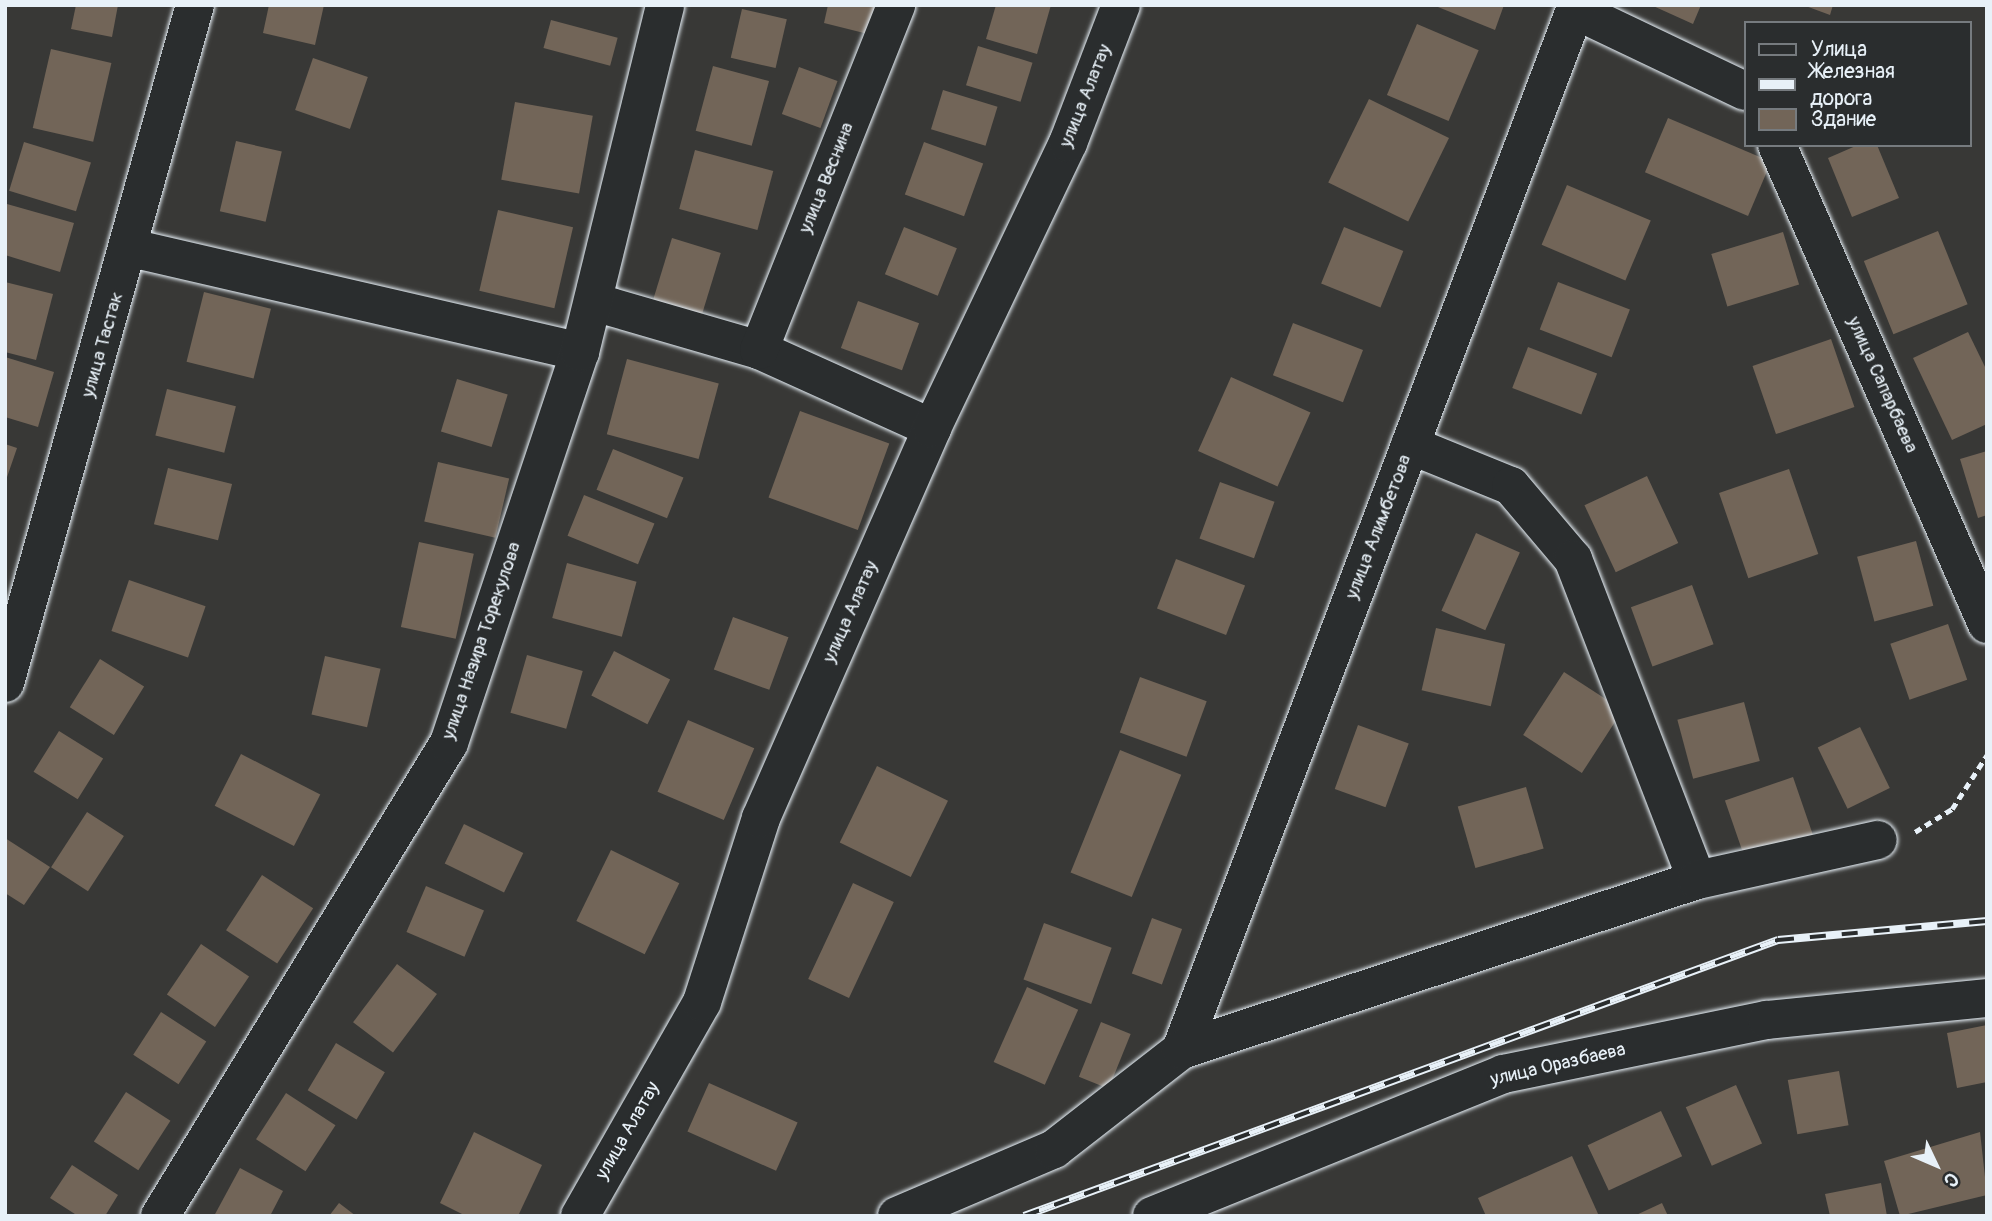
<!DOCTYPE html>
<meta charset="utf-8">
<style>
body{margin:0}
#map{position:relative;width:1992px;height:1221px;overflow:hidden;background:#383836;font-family:Pangolin,sans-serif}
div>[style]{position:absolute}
.building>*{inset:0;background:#726558;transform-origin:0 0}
.path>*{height:4.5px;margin-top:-2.25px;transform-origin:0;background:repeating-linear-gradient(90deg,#e8f1f8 0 7px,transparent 0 12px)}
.roads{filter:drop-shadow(0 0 2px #e8f1f8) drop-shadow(0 0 2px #e8f1f8)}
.minor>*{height:38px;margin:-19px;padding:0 19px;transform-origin:19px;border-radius:19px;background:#2a2d2e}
.rail>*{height:8px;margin-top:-4px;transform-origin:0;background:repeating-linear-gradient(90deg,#2a2d2e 0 16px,#e8f1f8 0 32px);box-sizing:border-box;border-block:2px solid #e8f1f8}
span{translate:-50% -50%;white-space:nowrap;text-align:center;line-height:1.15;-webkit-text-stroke:5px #2a2d2e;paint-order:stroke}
.street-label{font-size:19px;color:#e8f1f8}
.frame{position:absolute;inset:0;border:7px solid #e8f1f8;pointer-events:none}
.legend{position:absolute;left:1744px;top:21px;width:228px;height:126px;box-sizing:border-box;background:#2a2d2e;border:2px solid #767b7f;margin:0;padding:9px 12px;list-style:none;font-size:21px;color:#e8f1f8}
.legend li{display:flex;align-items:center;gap:14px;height:35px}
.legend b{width:35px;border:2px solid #767b7f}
.north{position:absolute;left:1901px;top:1130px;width:70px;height:70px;-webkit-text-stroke:5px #2a2d2e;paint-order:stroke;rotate:134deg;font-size:19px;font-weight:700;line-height:28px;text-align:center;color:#e8f1f8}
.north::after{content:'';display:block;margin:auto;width:24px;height:32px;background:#e8f1f8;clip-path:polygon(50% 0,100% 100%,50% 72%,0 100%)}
</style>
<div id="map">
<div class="building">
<div style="clip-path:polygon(76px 5px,118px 5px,112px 37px,71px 29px)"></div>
<div style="clip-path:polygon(269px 5px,324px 5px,315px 45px,263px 33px)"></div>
<div style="clip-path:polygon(828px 5px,875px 5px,868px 34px,824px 23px)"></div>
<div style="clip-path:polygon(996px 5px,1051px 5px,1037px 54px,986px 39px)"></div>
<div style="clip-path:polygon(1433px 5px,1504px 5px,1495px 30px)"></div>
<div style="clip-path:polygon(1651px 5px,1701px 5px,1693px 24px)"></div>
<div style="clip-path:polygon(1803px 5px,1833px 5px,1830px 15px)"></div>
<div style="left:742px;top:9px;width:46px;height:50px;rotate:13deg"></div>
<div style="left:551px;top:20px;width:69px;height:29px;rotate:15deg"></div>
<div style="left:1417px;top:24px;width:67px;height:77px;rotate:23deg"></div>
<div style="left:978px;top:46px;width:57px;height:41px;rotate:17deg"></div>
<div style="left:51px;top:49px;width:62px;height:81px;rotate:13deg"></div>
<div style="left:313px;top:58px;width:58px;height:55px;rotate:19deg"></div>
<div style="left:713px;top:66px;width:58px;height:67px;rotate:15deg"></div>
<div style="left:799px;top:67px;width:41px;height:50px;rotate:20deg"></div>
<div style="left:943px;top:90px;width:57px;height:41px;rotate:17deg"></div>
<div style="left:1369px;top:99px;width:89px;height:93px;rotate:26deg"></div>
<div style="left:515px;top:102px;width:79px;height:79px;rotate:10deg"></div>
<div style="left:1668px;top:118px;width:112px;height:59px;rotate:23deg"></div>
<div style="left:236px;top:141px;width:47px;height:72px;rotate:13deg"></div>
<div style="left:24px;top:142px;width:70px;height:51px;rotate:17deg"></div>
<div style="left:924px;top:142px;width:63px;height:56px;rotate:20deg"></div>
<div style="clip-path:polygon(1858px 145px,1877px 145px,1899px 198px,1852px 217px,1828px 158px)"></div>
<div style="left:695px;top:150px;width:81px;height:61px;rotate:15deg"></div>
<div style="left:1567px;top:185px;width:91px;height:65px;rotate:23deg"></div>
<div style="clip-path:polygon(7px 204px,74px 223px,60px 272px,5px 255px)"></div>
<div style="left:498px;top:210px;width:77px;height:83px;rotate:13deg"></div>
<div style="left:904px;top:227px;width:57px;height:51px;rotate:22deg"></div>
<div style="left:1344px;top:227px;width:64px;height:61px;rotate:22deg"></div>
<div style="left:1938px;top:231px;width:79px;height:80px;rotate:68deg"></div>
<div style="left:1783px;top:232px;width:55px;height:75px;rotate:73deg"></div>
<div style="left:672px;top:238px;width:51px;height:65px;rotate:17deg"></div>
<div style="clip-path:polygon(5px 282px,53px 294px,36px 360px,5px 352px)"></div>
<div style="left:1558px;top:282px;width:77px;height:51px;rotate:21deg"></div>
<div style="left:204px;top:292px;width:69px;height:72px;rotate:14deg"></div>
<div style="left:858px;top:301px;width:65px;height:50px;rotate:20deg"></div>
<div style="left:1293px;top:323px;width:75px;height:56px;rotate:21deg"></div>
<div style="clip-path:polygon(1968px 332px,1987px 371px,1987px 424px,1952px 440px,1913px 358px)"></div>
<div style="left:1831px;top:339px;width:72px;height:83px;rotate:71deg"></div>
<div style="left:1528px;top:347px;width:74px;height:44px;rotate:21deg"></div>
<div style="clip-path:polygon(5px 357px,54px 372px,38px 427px,5px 417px)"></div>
<div style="left:627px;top:359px;width:95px;height:78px;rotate:15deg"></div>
<div style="left:1231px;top:377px;width:87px;height:81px;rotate:24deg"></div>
<div style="left:457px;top:379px;width:53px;height:55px;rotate:17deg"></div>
<div style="left:167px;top:389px;width:71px;height:48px;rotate:14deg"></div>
<div style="left:800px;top:411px;width:95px;height:92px;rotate:20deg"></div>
<div style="clip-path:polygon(5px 444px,17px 448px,6px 480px,5px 480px)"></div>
<div style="left:613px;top:449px;width:76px;height:44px;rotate:22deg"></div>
<div style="clip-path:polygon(1987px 451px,1987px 515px,1978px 518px,1960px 459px)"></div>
<div style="left:438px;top:462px;width:73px;height:61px;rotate:13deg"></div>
<div style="left:168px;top:468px;width:66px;height:58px;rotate:14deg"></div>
<div style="left:1789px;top:469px;width:90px;height:74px;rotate:71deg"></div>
<div style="left:1647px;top:476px;width:74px;height:69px;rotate:65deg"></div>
<div style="left:1220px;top:482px;width:58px;height:60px;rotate:20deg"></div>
<div style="left:584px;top:495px;width:76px;height:44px;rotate:22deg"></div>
<div style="left:1476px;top:533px;width:48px;height:85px;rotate:24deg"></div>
<div style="left:1916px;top:541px;width:67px;height:61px;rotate:75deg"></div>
<div style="left:419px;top:542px;width:56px;height:87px;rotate:12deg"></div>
<div style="left:1176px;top:559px;width:74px;height:53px;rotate:21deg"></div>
<div style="left:567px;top:563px;width:72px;height:57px;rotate:15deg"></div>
<div style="left:129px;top:580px;width:81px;height:54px;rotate:19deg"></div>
<div style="left:1692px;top:585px;width:63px;height:65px;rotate:70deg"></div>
<div style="left:733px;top:617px;width:59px;height:56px;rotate:20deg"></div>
<div style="left:1948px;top:624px;width:59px;height:61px;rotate:71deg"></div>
<div style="left:1436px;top:628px;width:71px;height:64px;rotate:13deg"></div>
<div style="left:614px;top:651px;width:63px;height:50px;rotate:27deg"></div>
<div style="left:527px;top:655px;width:58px;height:60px;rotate:16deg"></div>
<div style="left:325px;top:656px;width:57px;height:60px;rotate:13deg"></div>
<div style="left:100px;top:659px;width:52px;height:57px;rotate:32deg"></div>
<div style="left:1564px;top:672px;width:70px;height:75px;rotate:33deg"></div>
<div style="left:1140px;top:677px;width:71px;height:59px;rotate:20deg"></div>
<div style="left:1744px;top:702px;width:61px;height:69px;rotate:75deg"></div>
<div style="left:688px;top:720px;width:72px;height:78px;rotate:23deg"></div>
<div style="left:1358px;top:725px;width:54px;height:68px;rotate:20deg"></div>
<div style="left:1860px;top:727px;width:68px;height:47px;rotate:64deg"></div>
<div style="left:59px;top:731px;width:52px;height:48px;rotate:32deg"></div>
<div style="left:1120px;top:750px;width:66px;height:132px;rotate:22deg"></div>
<div style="left:241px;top:754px;width:89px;height:58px;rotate:27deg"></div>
<div style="left:877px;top:766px;width:79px;height:85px;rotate:26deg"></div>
<div style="left:1793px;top:777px;width:61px;height:72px;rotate:71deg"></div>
<div style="left:1526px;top:787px;width:64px;height:71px;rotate:74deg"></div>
<div style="left:87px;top:812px;width:44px;height:66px;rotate:33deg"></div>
<div style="left:464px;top:824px;width:66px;height:44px;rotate:26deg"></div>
<div style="clip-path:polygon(5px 838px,50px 867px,24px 905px,5px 893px)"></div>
<div style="left:611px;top:850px;width:76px;height:79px;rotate:26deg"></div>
<div style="left:262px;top:875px;width:61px;height:66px;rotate:33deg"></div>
<div style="left:853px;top:883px;width:45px;height:106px;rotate:25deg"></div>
<div style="left:426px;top:886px;width:63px;height:50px;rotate:23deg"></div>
<div style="left:1152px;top:918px;width:32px;height:59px;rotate:20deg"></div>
<div style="left:1044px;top:923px;width:72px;height:60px;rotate:20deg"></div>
<div style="left:201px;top:944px;width:58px;height:61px;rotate:34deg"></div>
<div style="left:397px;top:964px;width:50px;height:73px;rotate:37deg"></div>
<div style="left:1027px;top:987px;width:56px;height:82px;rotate:24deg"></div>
<div style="left:161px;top:1012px;width:54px;height:51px;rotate:33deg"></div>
<div style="left:1101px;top:1022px;width:32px;height:59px;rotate:22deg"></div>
<div style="clip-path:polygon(1987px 1025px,1987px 1082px,1957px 1088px,1947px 1033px)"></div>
<div style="left:336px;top:1043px;width:57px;height:55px;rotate:31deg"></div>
<div style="left:1839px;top:1071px;width:55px;height:52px;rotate:80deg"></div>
<div style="left:709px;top:1083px;width:97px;height:53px;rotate:24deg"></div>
<div style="left:1736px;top:1085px;width:64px;height:55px;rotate:66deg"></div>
<div style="left:126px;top:1092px;width:53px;height:59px;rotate:33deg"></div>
<div style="left:286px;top:1093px;width:59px;height:55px;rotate:33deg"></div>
<div style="left:1661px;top:1111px;width:50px;height:81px;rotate:65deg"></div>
<div style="clip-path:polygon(474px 1132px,542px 1165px,518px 1216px,466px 1216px,440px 1203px)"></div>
<div style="clip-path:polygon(1980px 1132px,1987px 1195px,1900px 1216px,1884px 1161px)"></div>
<div style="clip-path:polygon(1572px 1156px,1599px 1216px,1486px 1216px,1478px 1198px)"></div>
<div style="clip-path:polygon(72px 1165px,118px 1195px,105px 1216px,78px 1216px,50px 1198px)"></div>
<div style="clip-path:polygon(240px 1168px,283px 1191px,270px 1216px,214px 1216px)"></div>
<div style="clip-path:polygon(1881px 1183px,1887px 1216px,1830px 1216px,1825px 1194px)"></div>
<div style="clip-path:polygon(339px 1203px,356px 1216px,329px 1216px)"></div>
<div style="clip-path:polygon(1662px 1203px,1668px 1216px,1634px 1216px)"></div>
</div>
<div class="path">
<div style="left:1915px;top:832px;width:44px;rotate:-31.9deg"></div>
<div style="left:1952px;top:809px;width:64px;rotate:-57.1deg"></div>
</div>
<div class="roads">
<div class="minor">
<div style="left:1575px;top:10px;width:188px;rotate:25.5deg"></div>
<div style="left:1777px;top:145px;width:523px;rotate:66.33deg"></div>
<div style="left:131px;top:248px;width:461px;rotate:13deg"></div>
<div style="left:594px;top:302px;width:172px;rotate:16.2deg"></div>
<div style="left:759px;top:350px;width:190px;rotate:24.3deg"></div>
<div style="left:759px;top:350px;width:371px;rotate:-68.3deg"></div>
<div style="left:1410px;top:445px;width:109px;rotate:22.1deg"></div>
<div style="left:1511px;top:486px;width:96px;rotate:49.7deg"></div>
<div style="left:1573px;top:559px;width:344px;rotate:68.9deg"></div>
<div style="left:5px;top:683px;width:704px;rotate:-74.35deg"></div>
<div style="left:1181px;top:1050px;width:1118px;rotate:-69.25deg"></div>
<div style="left:160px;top:1216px;width:554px;rotate:-58.58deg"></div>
<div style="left:449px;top:743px;width:412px;rotate:-71.5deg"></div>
<div style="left:580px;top:352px;width:357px;rotate:-76.2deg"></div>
<div style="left:580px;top:1216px;width:246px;rotate:-60.3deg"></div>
<div style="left:702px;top:1002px;width:193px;rotate:-72.2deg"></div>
<div style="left:761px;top:818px;width:426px;rotate:-66.3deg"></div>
<div style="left:932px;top:428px;width:316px;rotate:-64.5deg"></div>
<div style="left:1068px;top:143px;width:148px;rotate:-69deg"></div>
<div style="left:897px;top:1216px;width:171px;rotate:-23.1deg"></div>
<div style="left:1054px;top:1149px;width:161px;rotate:-37.9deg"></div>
<div style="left:1181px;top:1050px;width:543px;rotate:-18.23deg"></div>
<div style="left:1697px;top:880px;width:185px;rotate:-12.5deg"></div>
<div style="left:1152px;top:1216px;width:379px;rotate:-22deg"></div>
<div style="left:1503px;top:1074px;width:269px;rotate:-11.6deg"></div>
<div style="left:1767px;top:1020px;width:221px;rotate:-5.7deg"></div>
</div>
</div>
<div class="rail">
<div style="left:1024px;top:1216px;width:803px;rotate:-20.11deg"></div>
<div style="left:1778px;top:940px;width:210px;rotate:-5.2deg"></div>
</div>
<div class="street-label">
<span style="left:1086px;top:96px;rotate:-68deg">улица Алатау</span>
<span style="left:827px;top:178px;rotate:-68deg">улица Веснина</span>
<span style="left:103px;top:345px;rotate:-74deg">улица Тастак</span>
<span style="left:1882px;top:385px;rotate:66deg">улица Сапарбаева</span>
<span style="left:1379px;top:527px;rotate:-69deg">улица Алимбетова</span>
<span style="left:851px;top:612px;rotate:-66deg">улица Алатау</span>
<span style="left:482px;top:641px;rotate:-71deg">улица Назира Торекулова</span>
<span style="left:1558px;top:1065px;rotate:-13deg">улица Оразбаева</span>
<span style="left:628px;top:1131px;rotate:-60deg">улица Алатау</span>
</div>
<div class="frame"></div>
<ul class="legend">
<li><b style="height:9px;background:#2a2d2e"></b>Улица</li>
<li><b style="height:9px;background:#e8f1f8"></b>Железная дорога</li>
<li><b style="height:19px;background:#726558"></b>Здание</li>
</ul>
<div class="north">С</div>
</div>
